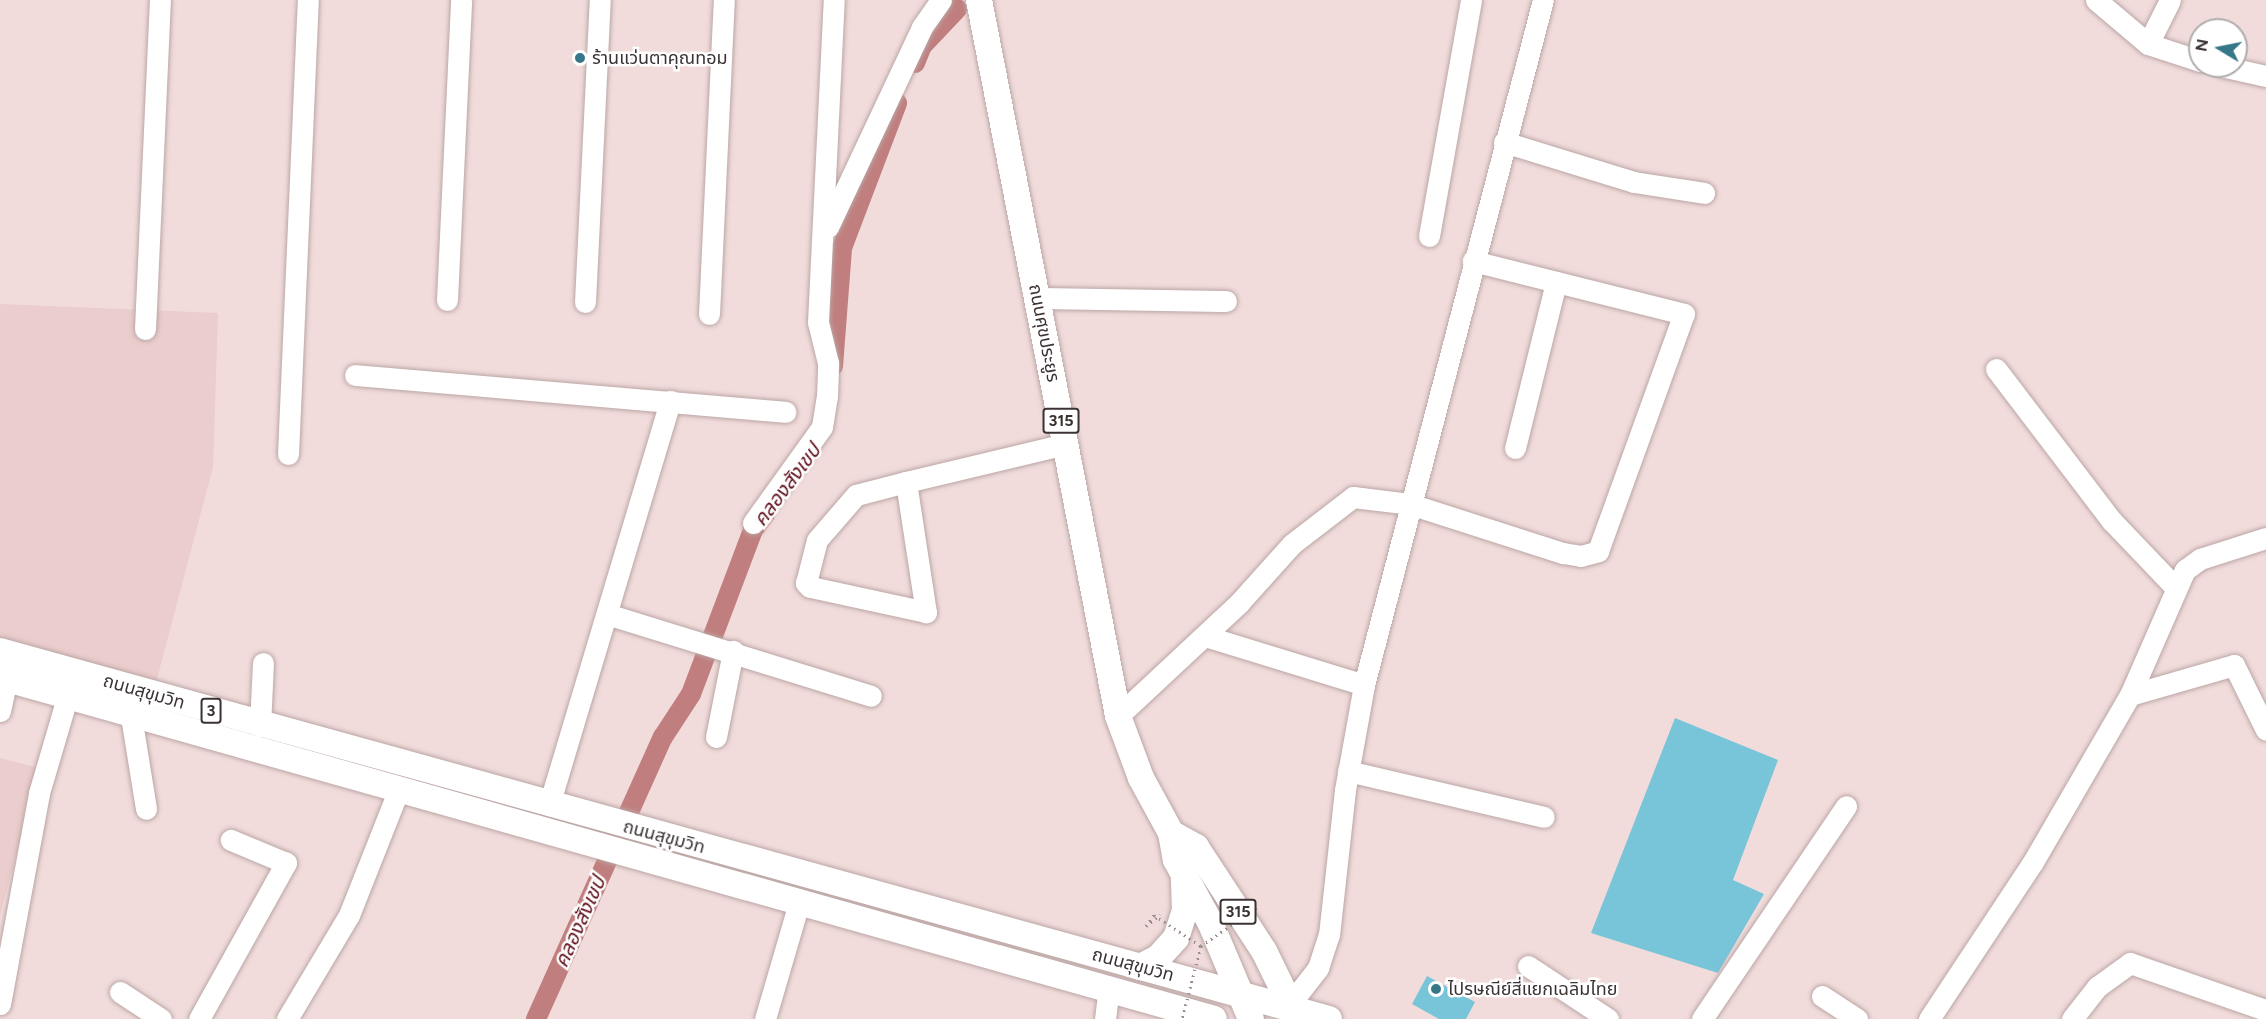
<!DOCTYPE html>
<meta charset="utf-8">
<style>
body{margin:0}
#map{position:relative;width:2266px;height:1019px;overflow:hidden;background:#f1dcdb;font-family:Figtree,"Noto Sans Thai",sans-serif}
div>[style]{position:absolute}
.built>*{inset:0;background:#eacdcc}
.canal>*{height:20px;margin:-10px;padding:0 10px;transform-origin:10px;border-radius:10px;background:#c07f7e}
.building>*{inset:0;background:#78c4d9}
.path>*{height:3px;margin-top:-1.5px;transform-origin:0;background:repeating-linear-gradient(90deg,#9c8d8d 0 1.5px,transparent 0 6px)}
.roads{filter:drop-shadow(0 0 2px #bba6a5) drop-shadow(0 0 2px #bba6a5)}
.minor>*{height:21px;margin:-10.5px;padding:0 10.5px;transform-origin:10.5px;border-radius:10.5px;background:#fff}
.major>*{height:26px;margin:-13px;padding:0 13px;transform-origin:13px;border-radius:13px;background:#fff}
.path-bridge>*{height:3px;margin-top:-1.5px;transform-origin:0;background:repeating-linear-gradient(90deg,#9c8d8d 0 1.5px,transparent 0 6px)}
.dots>*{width:16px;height:16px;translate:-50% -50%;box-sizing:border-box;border:3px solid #fff;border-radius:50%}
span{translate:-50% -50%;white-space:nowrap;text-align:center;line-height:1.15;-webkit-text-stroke:5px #fff;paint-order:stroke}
.shield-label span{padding:2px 4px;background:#fff;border:2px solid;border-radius:4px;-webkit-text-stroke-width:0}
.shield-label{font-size:16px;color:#3b3333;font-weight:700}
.poi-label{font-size:18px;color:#3b3333}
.left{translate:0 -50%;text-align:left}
.street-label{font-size:18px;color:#3b3333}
.water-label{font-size:20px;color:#5e0f18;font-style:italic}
.north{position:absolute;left:2188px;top:18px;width:60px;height:60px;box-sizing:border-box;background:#fff;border:2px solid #b1adad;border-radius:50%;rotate:280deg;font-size:16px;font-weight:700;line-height:24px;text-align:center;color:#3b3333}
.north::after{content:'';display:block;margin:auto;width:21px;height:27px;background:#357789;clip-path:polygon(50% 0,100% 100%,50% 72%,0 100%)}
</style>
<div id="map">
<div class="built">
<div style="clip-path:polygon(0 304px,218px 313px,213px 467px,153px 694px,0 651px)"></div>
<div style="clip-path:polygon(0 758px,39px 768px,0 915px)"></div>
</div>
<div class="canal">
<div style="left:915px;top:63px;width:18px;rotate:-68deg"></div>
<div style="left:922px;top:46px;width:51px;rotate:-46.6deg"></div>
<div style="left:833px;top:366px;width:118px;rotate:-85.6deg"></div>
<div style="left:842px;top:248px;width:155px;rotate:-69.2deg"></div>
<div style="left:536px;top:1019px;width:309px;rotate:-65.8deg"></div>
<div style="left:663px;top:737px;width:51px;rotate:-56.9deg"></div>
<div style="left:691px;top:694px;width:175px;rotate:-69.3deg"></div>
<div style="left:753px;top:530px;width:21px;rotate:-53deg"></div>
</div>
<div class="building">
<div style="clip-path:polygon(1675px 718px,1778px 760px,1733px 880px,1764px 894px,1718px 973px,1591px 933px)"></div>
<div style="clip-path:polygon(1427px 976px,1475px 1002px,1466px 1019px,1439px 1019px,1412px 1004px)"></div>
</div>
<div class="path">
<div style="left:1146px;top:926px;width:18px;rotate:-38deg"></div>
<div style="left:1146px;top:926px;width:14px;rotate:-54deg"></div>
</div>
<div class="roads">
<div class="minor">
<div style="left:2096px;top:0;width:68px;rotate:40.2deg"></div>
<div style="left:2148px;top:44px;width:55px;rotate:18.1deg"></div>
<div style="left:2148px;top:44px;width:49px;rotate:-63.4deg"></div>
<div style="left:2221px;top:66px;width:46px;rotate:12.5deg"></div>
<div style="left:1504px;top:142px;width:136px;rotate:17.1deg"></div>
<div style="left:1634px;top:182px;width:71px;rotate:8.9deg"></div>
<div style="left:828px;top:227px;width:221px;rotate:-64.8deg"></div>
<div style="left:922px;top:27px;width:33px;rotate:-55deg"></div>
<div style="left:1429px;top:236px;width:240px;rotate:-79.9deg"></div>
<div style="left:1037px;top:298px;width:189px;rotate:0.9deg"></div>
<div style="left:447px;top:300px;width:300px;rotate:-87.3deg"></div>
<div style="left:585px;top:302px;width:302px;rotate:-87.2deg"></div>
<div style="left:709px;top:314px;width:314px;rotate:-87.3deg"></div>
<div style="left:145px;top:329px;width:329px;rotate:-87.4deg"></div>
<div style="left:1996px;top:369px;width:191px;rotate:52.7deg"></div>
<div style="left:2112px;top:521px;width:91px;rotate:46.3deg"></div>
<div style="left:355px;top:375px;width:432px;rotate:4.9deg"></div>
<div style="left:1515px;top:448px;width:171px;rotate:-76.1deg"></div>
<div style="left:288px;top:454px;width:454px;rotate:-87.5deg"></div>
<div style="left:906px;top:482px;width:132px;rotate:81.3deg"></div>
<div style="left:926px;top:612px;width:119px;rotate:-167.8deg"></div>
<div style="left:810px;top:587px;width:6px;rotate:-135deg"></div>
<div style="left:806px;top:583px;width:44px;rotate:-75.7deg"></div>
<div style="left:817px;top:540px;width:60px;rotate:-49.1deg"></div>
<div style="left:856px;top:495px;width:52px;rotate:-14.6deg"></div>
<div style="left:906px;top:482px;width:163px;rotate:-13.4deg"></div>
<div style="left:753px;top:523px;width:118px;rotate:-54.3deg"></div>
<div style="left:822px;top:427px;width:30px;rotate:-81deg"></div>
<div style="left:827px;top:397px;width:34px;rotate:-88deg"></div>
<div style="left:828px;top:363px;width:42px;rotate:-103.7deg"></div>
<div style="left:818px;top:322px;width:322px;rotate:-87.2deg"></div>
<div style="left:610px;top:615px;width:273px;rotate:17.2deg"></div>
<div style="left:1205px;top:636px;width:166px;rotate:17.1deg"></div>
<div style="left:2130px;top:695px;width:108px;rotate:-16.1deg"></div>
<div style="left:2234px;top:665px;width:72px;rotate:63.8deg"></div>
<div style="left:0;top:711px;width:33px;rotate:-78deg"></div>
<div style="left:131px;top:716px;width:94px;rotate:80.8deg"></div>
<div style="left:1118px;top:716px;width:166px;rotate:-43deg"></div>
<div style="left:1239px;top:603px;width:79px;rotate:-48.1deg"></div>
<div style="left:1292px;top:544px;width:77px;rotate:-37.6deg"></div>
<div style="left:1353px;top:497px;width:57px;rotate:7deg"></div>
<div style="left:1410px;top:504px;width:161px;rotate:17.8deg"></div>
<div style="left:1563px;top:553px;width:18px;rotate:9deg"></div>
<div style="left:1581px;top:556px;width:18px;rotate:-16deg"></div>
<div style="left:1598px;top:551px;width:252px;rotate:-70.1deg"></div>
<div style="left:1684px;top:314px;width:218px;rotate:-165.9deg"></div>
<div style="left:260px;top:726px;width:63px;rotate:-87.3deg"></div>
<div style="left:716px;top:737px;width:88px;rotate:-78.8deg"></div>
<div style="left:1348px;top:771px;width:201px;rotate:13.2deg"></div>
<div style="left:549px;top:805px;width:422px;rotate:-73.3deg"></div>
<div style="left:1528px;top:966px;width:96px;rotate:33.5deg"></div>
<div style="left:120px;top:992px;width:49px;rotate:33.4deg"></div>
<div style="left:1822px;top:996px;width:42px;rotate:33.3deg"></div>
<div style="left:0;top:1004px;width:215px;rotate:-79.5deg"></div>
<div style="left:39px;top:793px;width:99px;rotate:-73.6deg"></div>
<div style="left:1290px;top:1004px;width:46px;rotate:-52.1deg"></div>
<div style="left:1318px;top:968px;width:35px;rotate:-72deg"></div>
<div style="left:1329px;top:935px;width:146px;rotate:-83.7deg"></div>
<div style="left:1345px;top:790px;width:107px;rotate:-79.7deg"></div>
<div style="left:1364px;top:685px;width:708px;rotate:-75.36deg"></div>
<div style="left:199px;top:1019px;width:179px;rotate:-60.9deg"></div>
<div style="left:286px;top:863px;width:60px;rotate:-157.3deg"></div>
<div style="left:287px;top:1019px;width:121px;rotate:-59.2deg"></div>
<div style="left:349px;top:915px;width:136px;rotate:-68.4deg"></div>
<div style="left:765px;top:1019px;width:121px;rotate:-73.7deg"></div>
<div style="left:1105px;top:1019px;width:26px;rotate:-83deg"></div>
<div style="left:1702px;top:1019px;width:257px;rotate:-55.9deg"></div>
<div style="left:1929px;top:1019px;width:188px;rotate:-56.5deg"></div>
<div style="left:2033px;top:862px;width:193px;rotate:-59.9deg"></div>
<div style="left:2130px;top:695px;width:137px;rotate:-66.3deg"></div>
<div style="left:2185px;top:570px;width:19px;rotate:-36deg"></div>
<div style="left:2200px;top:559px;width:69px;rotate:-17.7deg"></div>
<div style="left:2072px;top:1019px;width:41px;rotate:-52deg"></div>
<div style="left:2097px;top:987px;width:41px;rotate:-36deg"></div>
<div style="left:2130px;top:963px;width:144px;rotate:19.1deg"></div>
</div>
<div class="major">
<div style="left:979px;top:0;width:729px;rotate:79.01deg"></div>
<div style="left:1118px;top:716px;width:66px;rotate:69.6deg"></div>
<div style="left:1141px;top:778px;width:63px;rotate:61.4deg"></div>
<div style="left:1171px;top:833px;width:27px;rotate:80deg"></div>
<div style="left:1176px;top:860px;width:71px;rotate:61.3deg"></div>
<div style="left:1210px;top:922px;width:105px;rotate:67.1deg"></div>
<div style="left:0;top:651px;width:1379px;rotate:15.48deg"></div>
<div style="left:0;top:677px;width:1261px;rotate:15.73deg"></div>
<div style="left:1171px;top:833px;width:29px;rotate:29deg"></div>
<div style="left:1196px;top:847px;width:124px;rotate:56.8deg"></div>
<div style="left:1264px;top:951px;width:59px;rotate:63.9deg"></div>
<div style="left:1140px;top:967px;width:20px;rotate:-27deg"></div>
<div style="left:1158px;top:958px;width:27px;rotate:-48deg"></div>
<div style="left:1176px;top:938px;width:28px;rotate:-72deg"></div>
<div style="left:1185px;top:911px;width:32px;rotate:-92deg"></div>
</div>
</div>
<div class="path-bridge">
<div style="left:1154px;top:915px;width:56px;rotate:33.4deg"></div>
<div style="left:1201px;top:946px;width:75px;rotate:104.6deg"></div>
<div style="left:1201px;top:946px;width:68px;rotate:-34.9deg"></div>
</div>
<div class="dots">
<div style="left:580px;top:58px;background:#357789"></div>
<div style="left:1436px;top:989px;background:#357789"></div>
</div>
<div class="shield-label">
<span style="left:1061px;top:421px">315</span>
<span style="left:211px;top:711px">3</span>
<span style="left:1238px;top:912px">315</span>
</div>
<div class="poi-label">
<span class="left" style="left:592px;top:58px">ร้านแว่นตาคุณทอม</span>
<span class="left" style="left:1448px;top:989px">ไปรษณีย์สี่แยกเฉลิมไทย</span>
</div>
<div class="street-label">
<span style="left:1044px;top:333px;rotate:79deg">ถนนศุขประยูร</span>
<span style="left:144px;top:692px;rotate:16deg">ถนนสุขุมวิท</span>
<span style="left:664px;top:837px;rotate:15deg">ถนนสุขุมวิท</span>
<span style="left:1133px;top:965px;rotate:15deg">ถนนสุขุมวิท</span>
</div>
<div class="water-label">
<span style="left:787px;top:485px;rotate:-53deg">คลองสังเขป</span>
<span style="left:580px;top:922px;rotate:-66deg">คลองสังเขป</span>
</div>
<div class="north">N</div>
</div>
